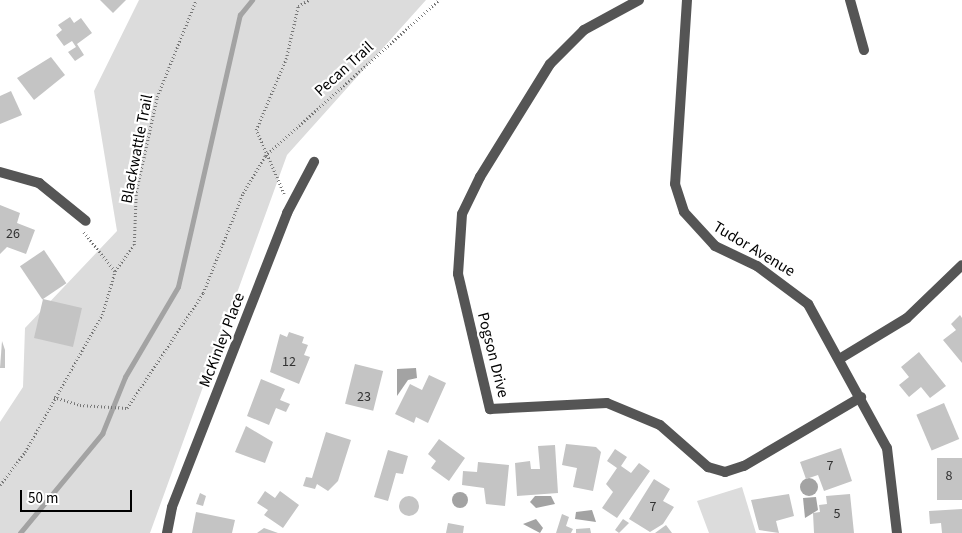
<!DOCTYPE html>
<style>
body{margin:0}
#map{position:relative;width:962px;height:533px;overflow:hidden;background:#fff;font-family:"Source Sans 3",sans-serif}
div>[style]{position:absolute}
.green>*{inset:0;background:#dcdcdc}
.water>*{inset:0;background:#a3a3a3}
.round{border-radius:50%}
.stream>*{height:4.5px;margin:-2.25px;padding:0 2.25px;transform-origin:2.25px;border-radius:2.25px;background:#a3a3a3}
.building>*{inset:0;background:#c4c4c4;transform-origin:0 0}
.path>*{height:2.5px;margin-top:-1.25px;transform-origin:0;background:repeating-linear-gradient(90deg,#777 0 1px,transparent 0 3.5px)}
.street>*{height:10px;margin:-5px;padding:0 5px;transform-origin:5px;border-radius:5px;background:#555}
span{translate:-50% -50%;white-space:nowrap;text-align:center;line-height:1.15;-webkit-text-stroke:4.5px #fff;paint-order:stroke}
.number-label{font-size:14px;color:#313131}
.number-label span{-webkit-text-stroke-width:0}
.street-label{font-size:16px;color:#000}
.scale{position:absolute;left:20px;top:490px;width:112px;height:22px;box-sizing:border-box;border:2px solid #000;border-top:0;padding-left:6px;font-size:15px;line-height:18px;white-space:nowrap;color:#000;-webkit-text-stroke:4px #fff;paint-order:stroke}
</style>
<div id="map">
<div class="green">
<div style="clip-path:polygon(139px 0,426px 0,287px 155px,150px 533px,0 533px,0 422px,23px 387px,25px 328px,117px 231px,94px 91px)"></div>
<div style="clip-path:polygon(742px 487px,756px 533px,709px 533px,697px 501px)"></div>
</div>
<div class="water">
<div style="clip-path:polygon(416px 368px,417px 378px,408px 380px,397px 396px,397px 369px)"></div>
<div class="round" style="left:800px;top:478px;width:18px;height:18px"></div>
<div class="round" style="left:452px;top:492px;width:16px;height:16px"></div>
<div style="clip-path:polygon(535px 496px,551px 496px,555px 504px,536px 508px,530px 502px)"></div>
<div style="clip-path:polygon(816px 497px,818px 510px,805px 518px,803px 498px)"></div>
<div style="clip-path:polygon(592px 510px,596px 522px,575px 519px,576px 512px)"></div>
<div style="clip-path:polygon(536px 519px,543px 528px,540px 533px,523px 524px)"></div>
</div>
<div class="stream">
<div style="left:20px;top:533px;width:129px;rotate:-50.4deg"></div>
<div style="left:102px;top:434px;width:61px;rotate:-68deg"></div>
<div style="left:125px;top:377px;width:104px;rotate:-59.5deg"></div>
<div style="left:178px;top:287px;width:279px;rotate:-77.2deg"></div>
<div style="left:240px;top:15px;width:19px;rotate:-51deg"></div>
</div>
<div class="building">
<div style="clip-path:polygon(100px 0,126px 0,113px 13px)"></div>
<div style="clip-path:polygon(70px 17px,74px 23px,81px 18px,92px 33px,77px 44px,84px 55px,75px 61px,68px 52px,76px 47px,72px 41px,64px 46px,56px 35px,62px 30px,58px 25px)"></div>
<div style="clip-path:polygon(51px 57px,65px 75px,34px 100px,17px 78px)"></div>
<div style="clip-path:polygon(11px 91px,22px 115px,0 124px,0 96px)"></div>
<div style="clip-path:polygon(0 205px,20px 213px,17px 223px,35px 230px,26px 254px,7px 247px,0 254px)"></div>
<div style="left:44px;top:250px;width:40px;height:29px;rotate:56deg"></div>
<div style="left:43px;top:299px;width:40px;height:40px;rotate:13deg"></div>
<div style="clip-path:polygon(960px 315px,962px 318px,962px 363px,943px 340px,956px 330px,951px 324px)"></div>
<div style="clip-path:polygon(289px 332px,304px 337px,302px 343px,308px 345px,304px 355px,310px 357px,299px 384px,270px 372px,280px 334px,287px 337px)"></div>
<div style="clip-path:polygon(2px 341px,5px 350px,5px 368px,0 368px)"></div>
<div style="clip-path:polygon(919px 352px,946px 386px,930px 398px,921px 387px,909px 397px,899px 385px,909px 377px,901px 367px)"></div>
<div style="left:355px;top:364px;width:29px;height:41px;rotate:14deg"></div>
<div style="clip-path:polygon(429px 375px,446px 383px,428px 423px,416px 417px,414px 423px,395px 414px,410px 384px,422px 390px)"></div>
<div style="clip-path:polygon(261px 379px,285px 389px,280px 400px,290px 404px,286px 412px,276px 408px,269px 425px,247px 416px)"></div>
<div style="left:944px;top:403px;width:39px;height:30px;rotate:67deg"></div>
<div style="clip-path:polygon(246px 426px,273px 442px,265px 463px,235px 452px)"></div>
<div style="clip-path:polygon(326px 432px,351px 440px,338px 481px,328px 491px,317px 484px,315px 489px,303px 486px,306px 477px,312px 478px)"></div>
<div style="clip-path:polygon(439px 439px,465px 458px,449px 481px,431px 468px,436px 461px,428px 454px)"></div>
<div style="clip-path:polygon(566px 444px,596px 447px,601px 452px,593px 491px,573px 487px,577px 468px,562px 465px)"></div>
<div style="clip-path:polygon(555px 445px,558px 493px,517px 496px,515px 463px,530px 461px,531px 469px,540px 469px,538px 446px)"></div>
<div style="clip-path:polygon(841px 448px,852px 481px,824px 491px,818px 475px,806px 479px,800px 462px)"></div>
<div style="clip-path:polygon(615px 449px,627px 457px,621px 466px,631px 473px,639px 463px,650px 471px,617px 518px,602px 508px,613px 492px,606px 484px,617px 468px,607px 461px)"></div>
<div style="clip-path:polygon(388px 450px,408px 456px,403px 474px,396px 473px,388px 501px,374px 497px)"></div>
<div style="left:962px;top:458px;width:42px;height:25px;rotate:90deg"></div>
<div style="clip-path:polygon(478px 462px,509px 465px,505px 506px,486px 504px,484px 488px,462px 485px,463px 471px,477px 472px)"></div>
<div style="clip-path:polygon(654px 479px,670px 489px,663px 501px,674px 507px,663px 524px,650px 532px,629px 519px)"></div>
<div style="clip-path:polygon(265px 491px,275px 498px,280px 491px,299px 505px,283px 528px,264px 515px,268px 510px,257px 503px)"></div>
<div style="clip-path:polygon(200px 493px,206px 496px,203px 506px,196px 504px)"></div>
<div style="clip-path:polygon(789px 494px,794px 516px,776px 521px,779px 533px,759px 530px,751px 500px)"></div>
<div style="clip-path:polygon(850px 494px,854px 533px,814px 533px,813px 513px,820px 512px,819px 505px,827px 504px,826px 496px)"></div>
<div class="round" style="left:399px;top:496px;width:20px;height:20px"></div>
<div style="clip-path:polygon(962px 509px,962px 533px,942px 533px,941px 523px,930px 524px,929px 511px)"></div>
<div style="clip-path:polygon(196px 512px,235px 520px,232px 533px,192px 533px)"></div>
<div style="clip-path:polygon(562px 514px,569px 517px,566px 526px,573px 529px,571px 533px,556px 533px)"></div>
<div style="clip-path:polygon(623px 519px,629px 523px,619px 533px,615px 530px)"></div>
<div style="clip-path:polygon(448px 523px,464px 526px,463px 533px,446px 533px)"></div>
<div style="clip-path:polygon(666px 525px,672px 533px,655px 533px)"></div>
<div style="clip-path:polygon(264px 528px,278px 533px,257px 533px)"></div>
<div style="clip-path:polygon(590px 528px,591px 533px,576px 533px,576px 529px)"></div>
</div>
<div class="path">
<div style="left:284px;top:194px;width:70px;rotate:-113.6deg"></div>
<div style="left:256px;top:130px;width:77px;rotate:-67.1deg"></div>
<div style="left:286px;top:59px;width:54px;rotate:-77.2deg"></div>
<div style="left:298px;top:6px;width:13px;rotate:-29deg"></div>
<div style="left:84px;top:232px;width:50px;rotate:51.5deg"></div>
<div style="left:115px;top:271px;width:32px;rotate:-54deg"></div>
<div style="left:134px;top:245px;width:53px;rotate:-87.8deg"></div>
<div style="left:136px;top:192px;width:97px;rotate:-77.5deg"></div>
<div style="left:157px;top:97px;width:105px;rotate:-68.1deg"></div>
<div style="left:54px;top:397px;width:27px;rotate:17deg"></div>
<div style="left:80px;top:405px;width:47px;rotate:3.7deg"></div>
<div style="left:127px;top:408px;width:138px;rotate:-56.5deg"></div>
<div style="left:203px;top:293px;width:108px;rotate:-68.2deg"></div>
<div style="left:243px;top:193px;width:43px;rotate:-59.3deg"></div>
<div style="left:265px;top:156px;width:234px;rotate:-41.9deg"></div>
<div style="left:0;top:485px;width:41px;rotate:-52.9deg"></div>
<div style="left:25px;top:452px;width:157px;rotate:-60.7deg"></div>
<div style="left:102px;top:315px;width:46px;rotate:-73.5deg"></div>
</div>
<div class="street">
<div style="left:639px;top:0;width:63px;rotate:151.4deg"></div>
<div style="left:584px;top:30px;width:48px;rotate:135deg"></div>
<div style="left:550px;top:64px;width:133px;rotate:121.8deg"></div>
<div style="left:480px;top:177px;width:41px;rotate:115.9deg"></div>
<div style="left:462px;top:214px;width:60px;rotate:93.8deg"></div>
<div style="left:458px;top:274px;width:139px;rotate:76.7deg"></div>
<div style="left:490px;top:409px;width:117px;rotate:-2.9deg"></div>
<div style="left:607px;top:403px;width:57px;rotate:22.5deg"></div>
<div style="left:660px;top:425px;width:64px;rotate:41.2deg"></div>
<div style="left:708px;top:467px;width:18px;rotate:16deg"></div>
<div style="left:725px;top:472px;width:20px;rotate:-18deg"></div>
<div style="left:744px;top:466px;width:136px;rotate:-30.5deg"></div>
<div style="left:687px;top:0;width:184px;rotate:93.7deg"></div>
<div style="left:675px;top:184px;width:29px;rotate:72deg"></div>
<div style="left:684px;top:212px;width:46px;rotate:47.6deg"></div>
<div style="left:715px;top:246px;width:47px;rotate:25.5deg"></div>
<div style="left:757px;top:266px;width:64px;rotate:36.7deg"></div>
<div style="left:808px;top:304px;width:164px;rotate:61.3deg"></div>
<div style="left:887px;top:448px;width:86px;rotate:83.3deg"></div>
<div style="left:850px;top:0;width:52px;rotate:74.4deg"></div>
<div style="left:0;top:172px;width:41px;rotate:15.8deg"></div>
<div style="left:39px;top:183px;width:60px;rotate:39deg"></div>
<div style="left:841px;top:358px;width:77px;rotate:-31.2deg"></div>
<div style="left:907px;top:318px;width:76px;rotate:-43.9deg"></div>
<div style="left:167px;top:533px;width:26px;rotate:-79deg"></div>
<div style="left:172px;top:507px;width:316px;rotate:-68.6deg"></div>
<div style="left:287px;top:213px;width:58px;rotate:-62.1deg"></div>
</div>
<div class="number-label">
<span style="left:13px;top:234px">26</span>
<span style="left:289px;top:362px">12</span>
<span style="left:364px;top:397px">23</span>
<span style="left:830px;top:466px">7</span>
<span style="left:949px;top:476px">8</span>
<span style="left:653px;top:507px">7</span>
<span style="left:837px;top:514px">5</span>
</div>
<div class="street-label">
<span style="left:344px;top:69px;rotate:-42deg">Pecan Trail</span>
<span style="left:137px;top:149px;rotate:-79deg">Blackwattle Trail</span>
<span style="left:754px;top:249px;rotate:31deg">Tudor Avenue</span>
<span style="left:222px;top:340px;rotate:-69deg">McKinley Place</span>
<span style="left:493px;top:355px;rotate:76deg">Pogson Drive</span>
</div>
<div class="scale">50 m</div>
</div>
